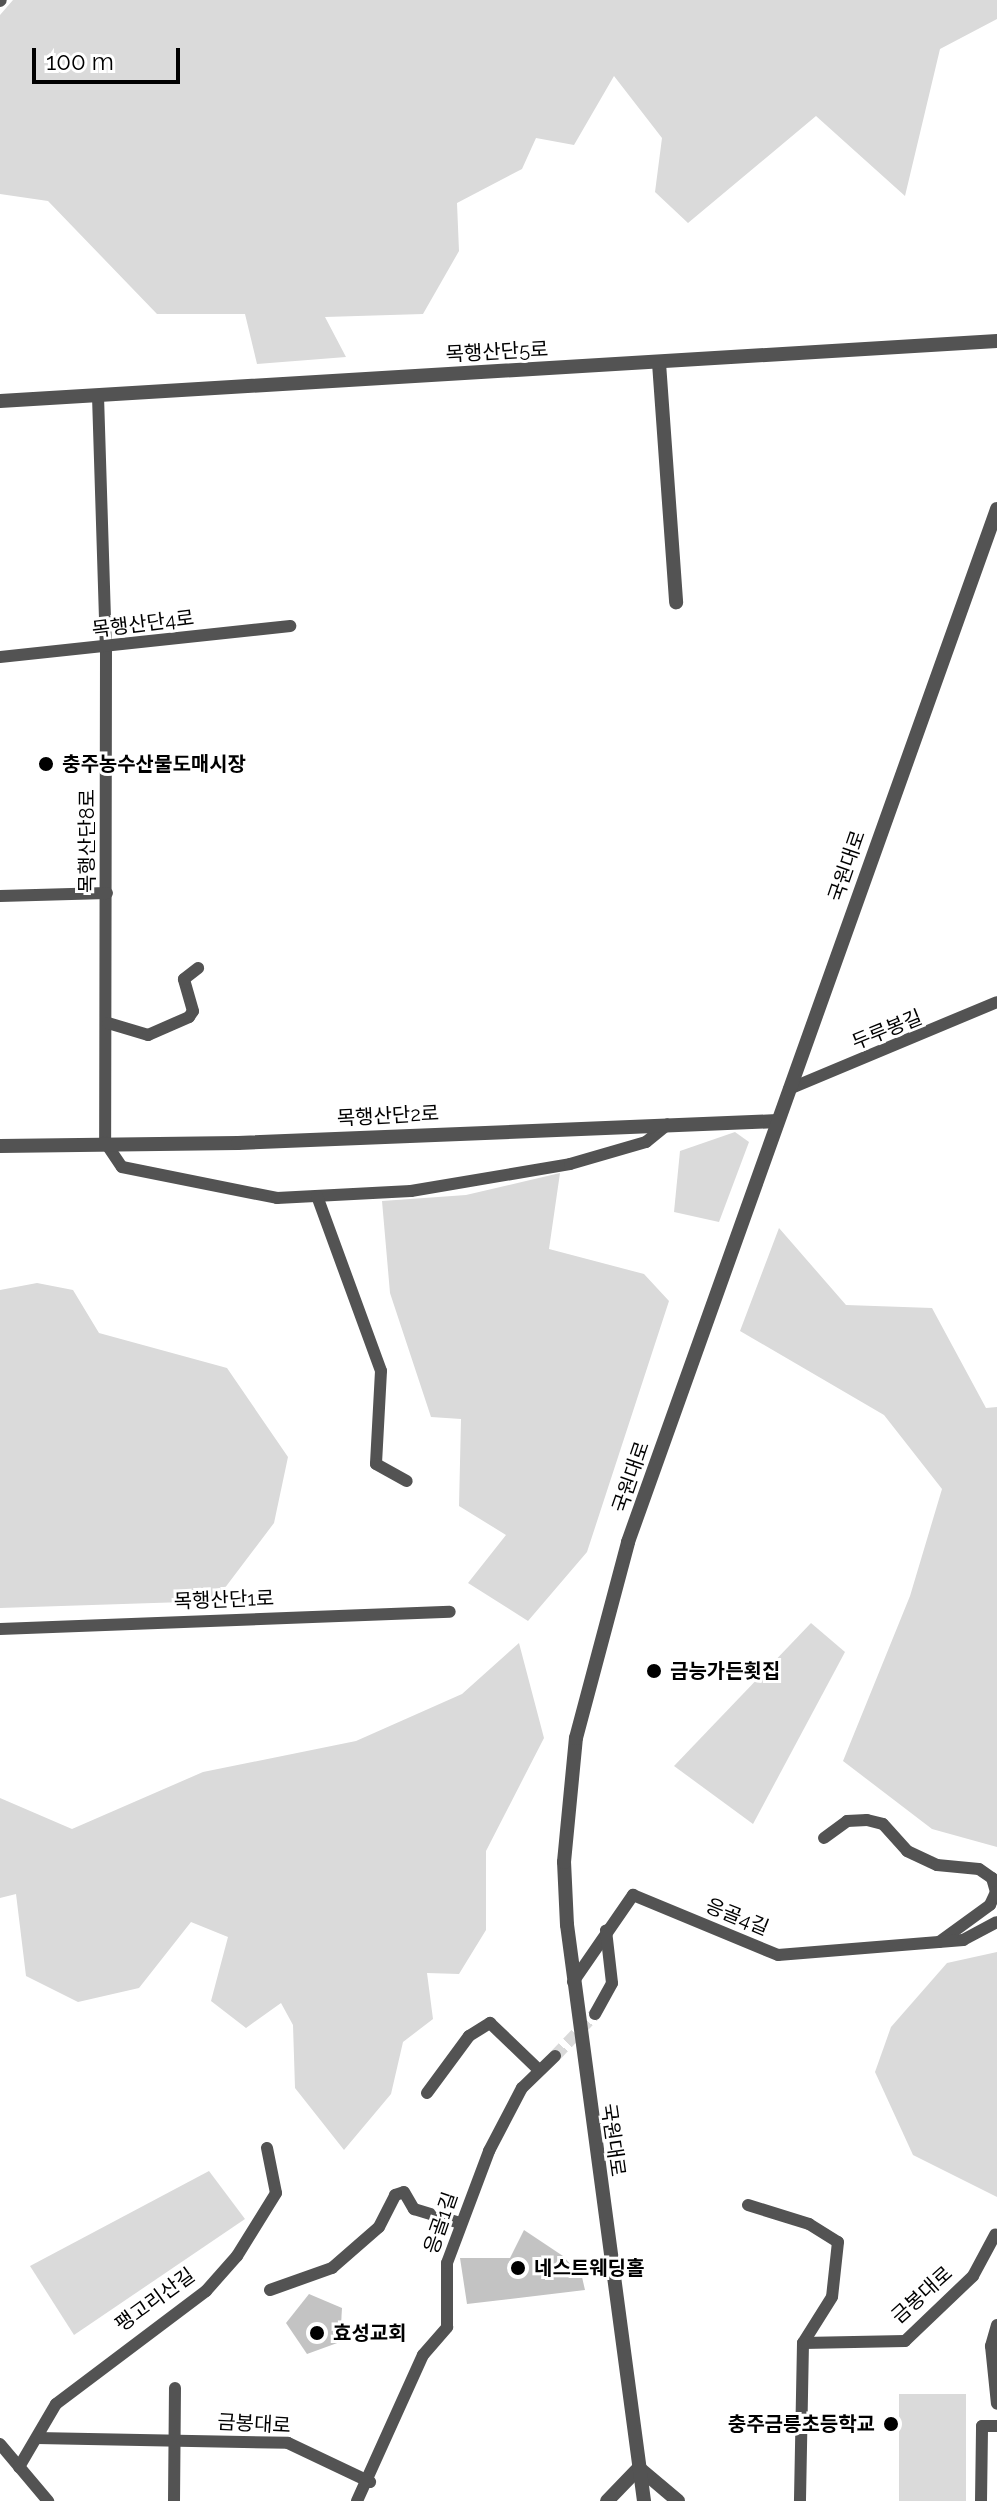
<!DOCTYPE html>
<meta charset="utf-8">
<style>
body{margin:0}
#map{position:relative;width:997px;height:2501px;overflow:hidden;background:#fff;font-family:Raleway,"Noto Sans KR",sans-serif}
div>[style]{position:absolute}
.green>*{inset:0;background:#dadada;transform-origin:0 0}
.building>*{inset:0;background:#c3c3c3}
.minor-tunnel>*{height:12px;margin-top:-6px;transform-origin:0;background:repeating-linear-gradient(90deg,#d9d9d9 0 12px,transparent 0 18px)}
.minor>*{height:12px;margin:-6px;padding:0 6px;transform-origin:6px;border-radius:6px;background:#535353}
.tertiary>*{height:14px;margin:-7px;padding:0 7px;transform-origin:7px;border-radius:7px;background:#535353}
.dots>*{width:22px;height:22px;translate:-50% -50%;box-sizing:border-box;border:4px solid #fff;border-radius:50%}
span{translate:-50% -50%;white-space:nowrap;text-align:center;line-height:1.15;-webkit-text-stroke:6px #fff;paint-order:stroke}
.street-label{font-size:20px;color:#000}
.poi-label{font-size:20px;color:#000;font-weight:700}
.left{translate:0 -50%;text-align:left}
.right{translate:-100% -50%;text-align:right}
.scale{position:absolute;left:32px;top:48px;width:148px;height:36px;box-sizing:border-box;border:4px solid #000;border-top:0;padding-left:10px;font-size:24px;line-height:28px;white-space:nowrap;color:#000;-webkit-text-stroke:6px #fff;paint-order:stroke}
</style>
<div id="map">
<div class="green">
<div style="clip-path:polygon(13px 0,997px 0,997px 19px,940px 49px,905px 196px,816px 116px,688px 223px,655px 192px,662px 138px,614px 76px,574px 145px,536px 138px,522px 169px,457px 203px,459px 251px,423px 314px,325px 317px,346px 357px,257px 364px,245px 314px,157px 314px,48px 201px,0 194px,0 15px)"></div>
<div style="clip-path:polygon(735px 1132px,749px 1142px,719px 1222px,674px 1212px,680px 1151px)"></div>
<div style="clip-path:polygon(560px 1173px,549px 1249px,644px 1274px,669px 1301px,587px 1552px,528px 1621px,468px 1583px,506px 1535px,459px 1506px,461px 1419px,431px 1417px,390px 1293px,382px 1201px,466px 1195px)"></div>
<div style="clip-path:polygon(779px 1228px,846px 1305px,932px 1308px,986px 1408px,997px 1407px,997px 1847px,932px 1829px,843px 1761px,910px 1596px,942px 1489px,884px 1415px,740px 1331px)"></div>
<div style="clip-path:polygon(37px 1283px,73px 1290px,99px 1333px,227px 1368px,288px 1457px,274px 1523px,215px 1601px,0 1608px,0 1290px)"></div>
<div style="clip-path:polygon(811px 1623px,845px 1652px,753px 1824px,674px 1766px)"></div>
<div style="clip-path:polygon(519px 1643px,544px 1738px,486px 1851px,486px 1930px,459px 1974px,427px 1973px,433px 2019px,403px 2042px,391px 2094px,344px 2150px,295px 2088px,293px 2025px,281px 2003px,246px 2028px,211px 2001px,228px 1937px,191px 1922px,139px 1988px,78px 2002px,26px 1976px,16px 1894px,0 1898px,0 1798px,72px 1829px,203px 1772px,356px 1741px,462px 1694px)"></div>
<div style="clip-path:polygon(997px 1952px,997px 2197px,913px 2155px,875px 2072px,891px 2027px,947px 1963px)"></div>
<div style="clip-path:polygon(209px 2171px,245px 2219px,74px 2335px,30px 2266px)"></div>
<div style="left:899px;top:2394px;width:67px;height:107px"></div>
</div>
<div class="building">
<div style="clip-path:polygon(524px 2230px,563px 2256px,582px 2277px,585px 2290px,467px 2304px,460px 2258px,510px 2258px)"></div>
<div style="clip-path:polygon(309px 2294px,342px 2308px,340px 2342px,307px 2354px,286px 2323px)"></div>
</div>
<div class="minor-tunnel">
<div style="left:555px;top:2056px;width:58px;rotate:-46.4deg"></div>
</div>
<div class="minor">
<div style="left:0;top:1px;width:1px;rotate:-45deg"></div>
<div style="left:98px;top:396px;width:253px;rotate:88.2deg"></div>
<div style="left:106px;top:649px;width:493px;rotate:90.1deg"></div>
<div style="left:105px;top:1142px;width:30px;rotate:56deg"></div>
<div style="left:122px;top:1167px;width:158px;rotate:11.3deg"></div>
<div style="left:277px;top:1198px;width:134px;rotate:-3deg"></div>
<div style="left:411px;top:1191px;width:161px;rotate:-9.6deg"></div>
<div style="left:570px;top:1164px;width:79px;rotate:-16.1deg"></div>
<div style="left:646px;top:1142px;width:28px;rotate:-39deg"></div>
<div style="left:0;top:657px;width:292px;rotate:-6.1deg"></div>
<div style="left:0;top:896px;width:107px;rotate:-1.6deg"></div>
<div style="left:108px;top:1023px;width:42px;rotate:16.7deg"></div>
<div style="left:148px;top:1035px;width:45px;rotate:-23.7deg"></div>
<div style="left:189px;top:1017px;width:7px;rotate:-56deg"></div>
<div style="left:193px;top:1011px;width:33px;rotate:-106deg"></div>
<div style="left:184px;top:979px;width:18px;rotate:-38deg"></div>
<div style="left:789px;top:1089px;width:225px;rotate:-22.7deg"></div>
<div style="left:317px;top:1196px;width:186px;rotate:69.9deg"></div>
<div style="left:381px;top:1371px;width:93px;rotate:93.1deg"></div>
<div style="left:376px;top:1464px;width:35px;rotate:29deg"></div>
<div style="left:0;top:1629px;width:450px;rotate:-2.2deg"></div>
<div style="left:824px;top:1838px;width:29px;rotate:-36deg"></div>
<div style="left:847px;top:1821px;width:20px;rotate:-3deg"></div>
<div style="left:867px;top:1820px;width:16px;rotate:14deg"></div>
<div style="left:883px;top:1824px;width:36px;rotate:48deg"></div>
<div style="left:907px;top:1851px;width:33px;rotate:25deg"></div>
<div style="left:937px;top:1865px;width:42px;rotate:5.4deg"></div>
<div style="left:979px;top:1869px;width:16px;rotate:35deg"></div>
<div style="left:992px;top:1878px;width:15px;rotate:74deg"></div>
<div style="left:996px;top:1892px;width:14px;rotate:115deg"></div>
<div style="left:990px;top:1905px;width:63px;rotate:144deg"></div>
<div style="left:573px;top:1982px;width:106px;rotate:-55.4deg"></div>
<div style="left:633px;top:1895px;width:157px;rotate:22.5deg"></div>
<div style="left:778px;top:1955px;width:186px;rotate:-4.6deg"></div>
<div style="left:963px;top:1940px;width:38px;rotate:-28deg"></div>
<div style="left:595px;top:2014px;width:35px;rotate:-61deg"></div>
<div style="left:612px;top:1983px;width:53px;rotate:-96.5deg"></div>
<div style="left:427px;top:2093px;width:71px;rotate:-53.6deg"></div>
<div style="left:469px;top:2036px;width:25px;rotate:-32deg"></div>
<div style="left:490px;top:2023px;width:68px;rotate:43.8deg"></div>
<div style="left:748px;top:2205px;width:64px;rotate:17.3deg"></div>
<div style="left:809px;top:2224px;width:34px;rotate:32deg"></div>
<div style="left:838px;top:2242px;width:55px;rotate:96.2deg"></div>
<div style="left:832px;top:2297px;width:54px;rotate:122.2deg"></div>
<div style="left:803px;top:2343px;width:158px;rotate:91.1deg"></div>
<div style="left:270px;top:2290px;width:66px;rotate:-19.5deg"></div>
<div style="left:332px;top:2268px;width:62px;rotate:-41.1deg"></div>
<div style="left:379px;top:2227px;width:36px;rotate:-63deg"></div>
<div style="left:395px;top:2195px;width:9px;rotate:-18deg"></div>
<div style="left:404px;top:2192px;width:20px;rotate:60deg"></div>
<div style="left:414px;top:2209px;width:48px;rotate:16.9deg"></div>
<div style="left:997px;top:2325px;width:22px;rotate:106deg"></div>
<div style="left:991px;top:2346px;width:58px;rotate:84.1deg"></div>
<div style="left:803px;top:2343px;width:102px;rotate:-1.1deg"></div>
<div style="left:905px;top:2341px;width:94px;rotate:-43.7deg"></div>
<div style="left:973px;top:2276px;width:47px;rotate:-61.8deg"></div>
<div style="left:37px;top:2438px;width:251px;rotate:1.1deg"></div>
<div style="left:288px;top:2443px;width:91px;rotate:25.4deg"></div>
<div style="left:0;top:2444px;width:75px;rotate:49.9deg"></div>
<div style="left:19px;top:2467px;width:73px;rotate:-59.6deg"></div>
<div style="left:56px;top:2404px;width:188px;rotate:-37deg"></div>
<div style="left:206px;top:2291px;width:47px;rotate:-48.5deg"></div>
<div style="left:237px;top:2256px;width:74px;rotate:-58.2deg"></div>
<div style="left:276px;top:2193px;width:46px;rotate:-101.3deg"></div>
<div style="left:174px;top:2501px;width:113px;rotate:-89.5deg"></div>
<div style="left:357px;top:2501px;width:160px;rotate:-65.7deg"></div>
<div style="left:423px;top:2355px;width:37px;rotate:-49deg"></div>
<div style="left:447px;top:2327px;width:64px;rotate:-90deg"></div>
<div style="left:447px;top:2263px;width:120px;rotate:-69.4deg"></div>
<div style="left:489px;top:2151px;width:71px;rotate:-62.4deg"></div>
<div style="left:522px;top:2088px;width:46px;rotate:-44.1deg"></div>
<div style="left:981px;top:2501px;width:75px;rotate:-89.2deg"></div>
<div style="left:982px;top:2426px;width:15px"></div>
</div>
<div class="tertiary">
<div style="left:659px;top:363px;width:240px;rotate:85.9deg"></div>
<div style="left:0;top:401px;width:999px;rotate:-3.44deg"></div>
<div style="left:0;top:1146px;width:238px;rotate:-0.7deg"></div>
<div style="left:238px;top:1143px;width:540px;rotate:-2.33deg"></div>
<div style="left:639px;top:2468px;width:51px;rotate:40.2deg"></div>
<div style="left:607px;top:2501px;width:46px;rotate:-45.9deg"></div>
<div style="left:644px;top:2501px;width:581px;rotate:-97.61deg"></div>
<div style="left:567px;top:1925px;width:63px;rotate:-92.7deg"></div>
<div style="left:564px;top:1862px;width:125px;rotate:-84.5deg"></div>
<div style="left:576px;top:1738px;width:203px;rotate:-75.1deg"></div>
<div style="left:628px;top:1542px;width:1097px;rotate:-70.34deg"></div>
</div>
<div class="dots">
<div style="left:46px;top:764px;background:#000"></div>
<div style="left:654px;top:1671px;background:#000"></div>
<div style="left:518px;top:2268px;background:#000"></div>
<div style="left:317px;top:2333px;background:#000"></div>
<div style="left:891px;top:2424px;background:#000"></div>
</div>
<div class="street-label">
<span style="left:497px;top:352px;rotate:-3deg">목행산단5로</span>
<span style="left:143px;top:624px;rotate:-7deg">목행산단4로</span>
<span style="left:87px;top:841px;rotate:-90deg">목행산단8로</span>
<span style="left:847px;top:866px;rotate:-71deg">국원대로</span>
<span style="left:887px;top:1030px;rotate:-22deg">두루봉길</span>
<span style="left:388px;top:1116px;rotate:-3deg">목행산단2로</span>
<span style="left:631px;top:1477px;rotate:-71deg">국원대로</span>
<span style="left:224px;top:1600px;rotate:-2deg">목행산단1로</span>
<span style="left:737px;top:1917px;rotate:22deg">응골4길</span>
<span style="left:613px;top:2140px;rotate:82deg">국원대로</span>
<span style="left:441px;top:2223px;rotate:-71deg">응골1길</span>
<span style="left:922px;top:2295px;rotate:-42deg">금봉대로</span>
<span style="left:155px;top:2300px;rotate:-36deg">팽고리산길</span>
<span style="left:254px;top:2424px;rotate:3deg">금봉대로</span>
</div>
<div class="poi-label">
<span class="left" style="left:62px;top:764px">충주농수산물도매시장</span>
<span class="left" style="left:670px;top:1671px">금능가든횟집</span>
<span class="left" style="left:534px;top:2268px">네스트웨딩홀</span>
<span class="left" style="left:333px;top:2333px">효성교회</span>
<span class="right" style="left:875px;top:2424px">충주금릉초등학교</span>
</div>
<div class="scale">100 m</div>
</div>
